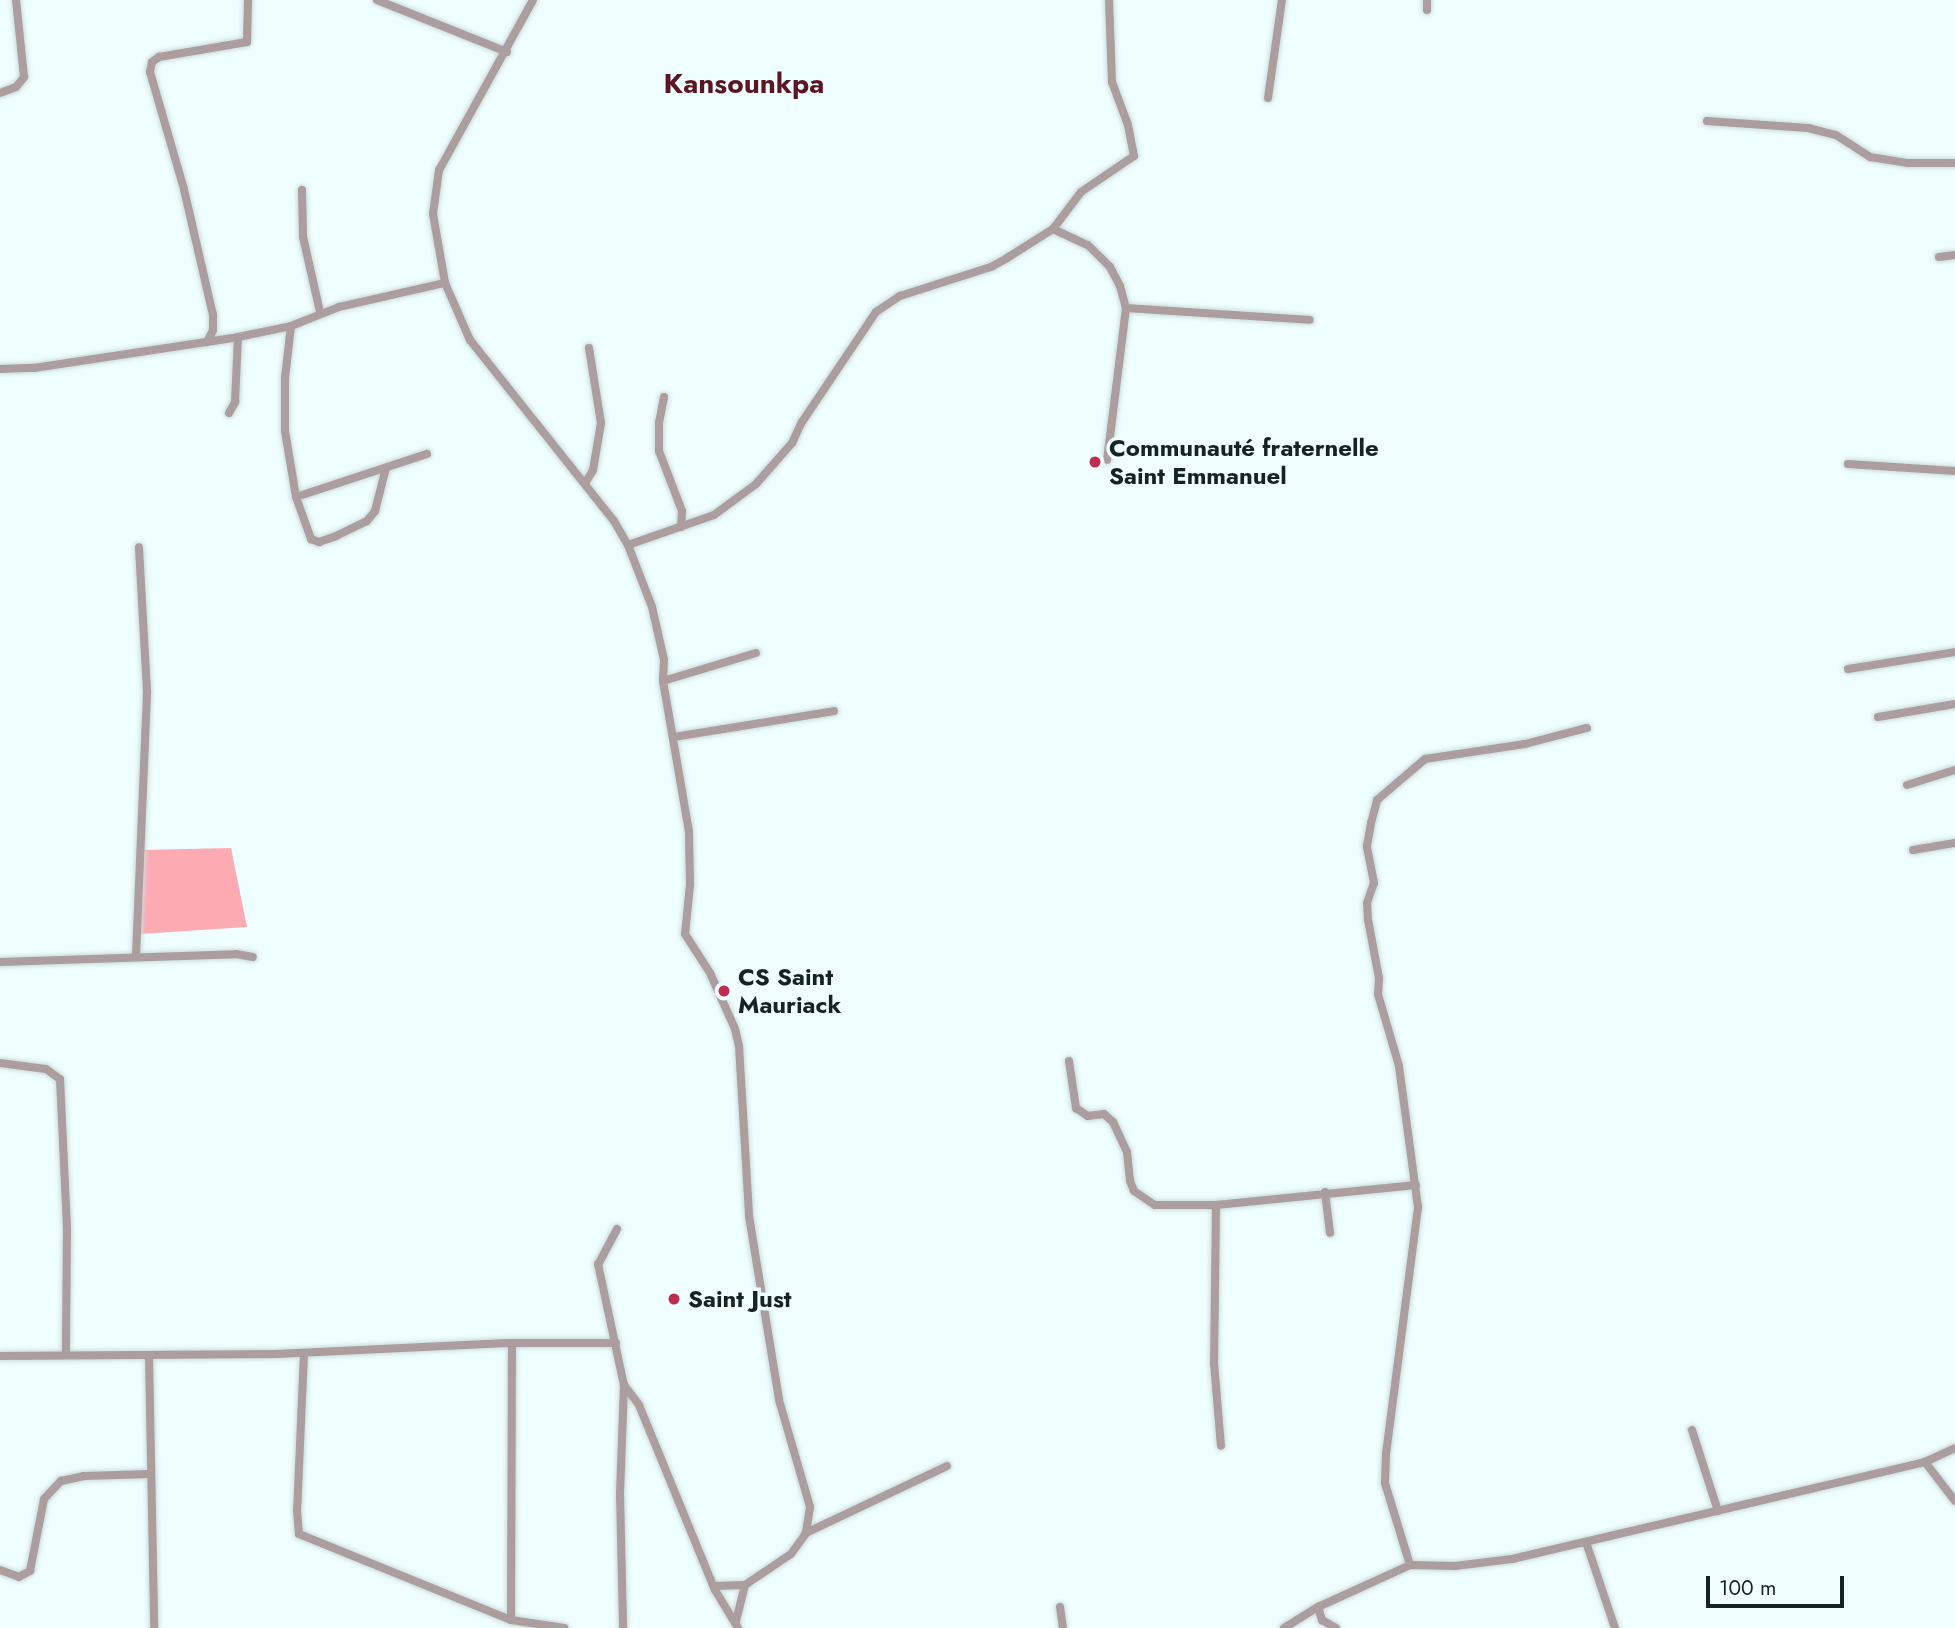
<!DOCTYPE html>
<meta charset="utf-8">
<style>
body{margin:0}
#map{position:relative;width:1955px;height:1628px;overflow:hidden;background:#effefe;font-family:Jost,sans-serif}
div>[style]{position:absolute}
.forest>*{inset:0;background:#fdabb3}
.roads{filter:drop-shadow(0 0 2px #ccdbdb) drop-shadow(0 0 2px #ccdbdb)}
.minor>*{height:8px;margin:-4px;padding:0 4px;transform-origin:4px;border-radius:4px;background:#ac9d9e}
.dots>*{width:19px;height:19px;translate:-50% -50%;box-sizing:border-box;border:4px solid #effefe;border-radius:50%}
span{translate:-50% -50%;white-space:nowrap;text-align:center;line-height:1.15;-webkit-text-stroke:7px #effefe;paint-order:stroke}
.poi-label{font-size:24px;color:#152323;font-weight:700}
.left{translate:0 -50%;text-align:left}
.quarter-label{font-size:28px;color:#5b1624;font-weight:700}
.scale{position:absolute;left:1706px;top:1576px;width:138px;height:32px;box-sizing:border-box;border:4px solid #152323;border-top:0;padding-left:9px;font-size:21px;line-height:24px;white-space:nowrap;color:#152323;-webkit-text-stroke:5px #effefe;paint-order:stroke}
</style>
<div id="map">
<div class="forest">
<div style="clip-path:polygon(231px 848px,247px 927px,140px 934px,142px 850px)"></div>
</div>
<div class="roads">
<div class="minor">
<div style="left:377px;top:0;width:140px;rotate:21.8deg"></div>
<div style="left:533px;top:0;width:194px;rotate:118.9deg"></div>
<div style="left:439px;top:170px;width:44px;rotate:97.8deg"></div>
<div style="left:433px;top:214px;width:70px;rotate:80.1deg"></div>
<div style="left:445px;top:283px;width:62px;rotate:66.3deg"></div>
<div style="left:470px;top:340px;width:231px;rotate:51.5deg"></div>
<div style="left:614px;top:521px;width:28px;rotate:60deg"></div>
<div style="left:628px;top:545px;width:66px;rotate:68.8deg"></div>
<div style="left:652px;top:607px;width:54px;rotate:77.2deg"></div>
<div style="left:664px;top:660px;width:21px;rotate:93deg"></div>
<div style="left:663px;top:681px;width:153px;rotate:80.2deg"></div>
<div style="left:689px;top:832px;width:53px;rotate:88.9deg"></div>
<div style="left:690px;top:885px;width:49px;rotate:95.8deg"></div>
<div style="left:685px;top:934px;width:46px;rotate:57.3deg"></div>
<div style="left:710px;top:973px;width:61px;rotate:65.9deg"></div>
<div style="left:735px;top:1029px;width:17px;rotate:77deg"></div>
<div style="left:739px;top:1046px;width:170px;rotate:86.6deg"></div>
<div style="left:749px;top:1216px;width:186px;rotate:80.7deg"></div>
<div style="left:779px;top:1400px;width:111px;rotate:73.8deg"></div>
<div style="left:810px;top:1507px;width:26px;rotate:99deg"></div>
<div style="left:1427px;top:10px;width:10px;rotate:-90deg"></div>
<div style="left:0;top:93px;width:17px;rotate:-21deg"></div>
<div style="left:16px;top:87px;width:13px;rotate:-51deg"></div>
<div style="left:24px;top:77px;width:77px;rotate:-95.9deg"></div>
<div style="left:1268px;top:98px;width:99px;rotate:-81.9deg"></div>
<div style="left:1707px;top:121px;width:101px;rotate:4deg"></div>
<div style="left:1808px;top:128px;width:29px;rotate:14deg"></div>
<div style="left:1836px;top:135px;width:40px;rotate:32.9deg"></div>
<div style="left:1870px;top:157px;width:39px;rotate:9deg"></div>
<div style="left:1909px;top:163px;width:46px"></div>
<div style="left:302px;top:190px;width:47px;rotate:88.8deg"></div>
<div style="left:303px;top:237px;width:77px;rotate:77.2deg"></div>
<div style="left:1053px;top:229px;width:38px;rotate:25deg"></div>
<div style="left:1088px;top:245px;width:31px;rotate:45deg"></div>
<div style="left:1110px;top:267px;width:21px;rotate:62deg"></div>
<div style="left:1120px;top:286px;width:23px;rotate:75deg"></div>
<div style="left:1126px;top:308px;width:153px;rotate:97.1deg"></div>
<div style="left:1939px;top:257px;width:16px;rotate:-7deg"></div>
<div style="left:1126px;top:308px;width:184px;rotate:3.7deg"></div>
<div style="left:291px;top:326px;width:52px;rotate:96.6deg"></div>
<div style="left:285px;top:378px;width:53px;rotate:90deg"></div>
<div style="left:285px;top:431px;width:67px;rotate:80.5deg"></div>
<div style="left:296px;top:497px;width:45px;rotate:70.3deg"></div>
<div style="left:311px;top:539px;width:9px;rotate:21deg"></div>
<div style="left:319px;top:542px;width:18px;rotate:-19deg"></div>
<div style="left:336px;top:536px;width:34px;rotate:-26deg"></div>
<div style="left:367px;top:521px;width:13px;rotate:-51deg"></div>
<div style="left:375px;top:511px;width:44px;rotate:-75.7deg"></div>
<div style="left:207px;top:342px;width:13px;rotate:-63deg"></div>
<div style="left:213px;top:330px;width:15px;rotate:-90deg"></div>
<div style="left:213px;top:315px;width:129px;rotate:-103deg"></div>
<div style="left:184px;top:189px;width:122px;rotate:-106.2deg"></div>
<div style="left:150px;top:72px;width:10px;rotate:-79deg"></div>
<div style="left:152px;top:62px;width:9px;rotate:-36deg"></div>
<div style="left:159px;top:57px;width:89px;rotate:-9.7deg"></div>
<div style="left:247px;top:42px;width:42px;rotate:-88.6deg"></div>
<div style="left:0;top:369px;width:34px;rotate:-2deg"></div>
<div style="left:34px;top:368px;width:206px;rotate:-8.6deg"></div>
<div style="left:238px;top:337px;width:54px;rotate:-11.7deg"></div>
<div style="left:291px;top:326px;width:52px;rotate:-21.6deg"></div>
<div style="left:339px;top:307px;width:109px;rotate:-12.8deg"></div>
<div style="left:664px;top:397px;width:26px;rotate:101deg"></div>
<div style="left:659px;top:423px;width:28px;rotate:90deg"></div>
<div style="left:659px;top:451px;width:64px;rotate:69deg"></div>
<div style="left:682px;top:511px;width:16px;rotate:94deg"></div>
<div style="left:229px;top:413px;width:13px;rotate:-61deg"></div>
<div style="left:235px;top:402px;width:65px;rotate:-87.4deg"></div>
<div style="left:1848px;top:464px;width:107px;rotate:3.7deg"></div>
<div style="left:586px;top:482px;width:14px;rotate:-60deg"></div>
<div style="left:593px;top:470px;width:48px;rotate:-80.3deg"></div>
<div style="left:601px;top:423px;width:76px;rotate:-99.1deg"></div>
<div style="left:296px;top:497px;width:138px;rotate:-18.2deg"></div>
<div style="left:628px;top:545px;width:91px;rotate:-19.2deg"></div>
<div style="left:714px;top:515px;width:52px;rotate:-36.4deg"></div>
<div style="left:756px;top:484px;width:55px;rotate:-48.7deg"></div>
<div style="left:792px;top:443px;width:23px;rotate:-65deg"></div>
<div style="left:802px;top:422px;width:133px;rotate:-56.1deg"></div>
<div style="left:876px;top:312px;width:29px;rotate:-34deg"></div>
<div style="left:900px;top:296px;width:96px;rotate:-17.7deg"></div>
<div style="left:991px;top:267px;width:18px;rotate:-29deg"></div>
<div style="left:1007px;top:258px;width:54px;rotate:-32.2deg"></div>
<div style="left:1053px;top:229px;width:46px;rotate:-52.9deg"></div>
<div style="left:1081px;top:192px;width:64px;rotate:-34.2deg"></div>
<div style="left:1134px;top:156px;width:32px;rotate:-101deg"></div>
<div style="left:1128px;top:125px;width:46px;rotate:-110.4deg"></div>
<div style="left:1112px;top:82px;width:82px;rotate:-92.1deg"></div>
<div style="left:1848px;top:669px;width:108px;rotate:-9deg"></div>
<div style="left:663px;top:681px;width:97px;rotate:-16.8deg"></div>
<div style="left:1878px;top:717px;width:78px;rotate:-9.6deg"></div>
<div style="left:674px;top:737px;width:162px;rotate:-9.2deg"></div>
<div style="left:1907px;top:785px;width:50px;rotate:-17.4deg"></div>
<div style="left:1913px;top:850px;width:43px;rotate:-9.5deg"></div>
<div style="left:136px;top:956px;width:265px;rotate:-87.6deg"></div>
<div style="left:147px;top:691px;width:144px;rotate:-93.2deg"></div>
<div style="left:0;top:962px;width:236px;rotate:-1.9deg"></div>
<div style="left:236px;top:954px;width:17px;rotate:10deg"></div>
<div style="left:1069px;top:1061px;width:48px;rotate:81.5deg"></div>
<div style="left:1076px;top:1108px;width:14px;rotate:34deg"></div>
<div style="left:1088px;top:1116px;width:16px;rotate:-7deg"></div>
<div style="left:1104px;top:1114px;width:12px;rotate:42deg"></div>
<div style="left:1113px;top:1122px;width:33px;rotate:65deg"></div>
<div style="left:1127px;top:1152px;width:29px;rotate:84deg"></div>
<div style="left:1130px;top:1181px;width:11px;rotate:68deg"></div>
<div style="left:1134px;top:1191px;width:25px;rotate:34deg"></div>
<div style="left:1155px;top:1205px;width:61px"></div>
<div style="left:1216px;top:1205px;width:201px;rotate:-5.7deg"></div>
<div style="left:0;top:1063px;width:46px;rotate:7.4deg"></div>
<div style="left:46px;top:1069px;width:17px;rotate:36deg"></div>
<div style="left:60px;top:1079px;width:150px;rotate:87.3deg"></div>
<div style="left:67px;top:1229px;width:125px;rotate:90.5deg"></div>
<div style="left:1325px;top:1192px;width:41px;rotate:83deg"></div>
<div style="left:1216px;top:1205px;width:158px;rotate:90.7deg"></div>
<div style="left:1214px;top:1363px;width:83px;rotate:85.2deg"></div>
<div style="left:617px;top:1229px;width:40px;rotate:118deg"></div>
<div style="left:598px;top:1264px;width:124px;rotate:77.9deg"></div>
<div style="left:624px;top:1385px;width:108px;rotate:92.1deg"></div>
<div style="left:620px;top:1493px;width:135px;rotate:88.7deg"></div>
<div style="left:304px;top:1353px;width:158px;rotate:92.5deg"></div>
<div style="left:297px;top:1511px;width:23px;rotate:85deg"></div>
<div style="left:299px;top:1534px;width:229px;rotate:22.1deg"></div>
<div style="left:511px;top:1620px;width:54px;rotate:8.6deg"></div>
<div style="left:0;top:1356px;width:276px;rotate:-0.4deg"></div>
<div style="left:276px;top:1354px;width:236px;rotate:-2.7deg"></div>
<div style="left:512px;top:1343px;width:104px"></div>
<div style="left:149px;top:1356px;width:272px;rotate:88.9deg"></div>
<div style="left:624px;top:1385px;width:25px;rotate:53deg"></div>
<div style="left:639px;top:1405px;width:200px;rotate:67.7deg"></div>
<div style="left:715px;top:1590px;width:44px;rotate:58.8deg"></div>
<div style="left:1692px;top:1430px;width:85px;rotate:72.2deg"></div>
<div style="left:1925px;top:1462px;width:49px;rotate:52.4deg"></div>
<div style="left:1586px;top:1542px;width:91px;rotate:71.4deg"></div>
<div style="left:1410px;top:1565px;width:86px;rotate:-107deg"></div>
<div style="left:1385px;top:1483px;width:29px;rotate:-88deg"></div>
<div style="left:1386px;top:1454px;width:249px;rotate:-82.6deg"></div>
<div style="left:1418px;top:1207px;width:142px;rotate:-97.7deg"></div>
<div style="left:1399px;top:1066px;width:75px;rotate:-106.3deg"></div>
<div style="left:1378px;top:994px;width:16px;rotate:-86deg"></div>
<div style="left:1379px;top:978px;width:59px;rotate:-100.7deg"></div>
<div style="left:1368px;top:920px;width:17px;rotate:-93deg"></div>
<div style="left:1367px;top:903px;width:21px;rotate:-71deg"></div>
<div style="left:1374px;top:883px;width:38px;rotate:-101deg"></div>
<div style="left:1367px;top:846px;width:23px;rotate:-80deg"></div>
<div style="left:1371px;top:823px;width:24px;rotate:-75deg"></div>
<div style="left:1377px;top:800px;width:63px;rotate:-40.5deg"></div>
<div style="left:1425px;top:759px;width:101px;rotate:-8.5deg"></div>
<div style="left:1525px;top:744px;width:64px;rotate:-14.5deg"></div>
<div style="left:0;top:1570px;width:20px;rotate:20deg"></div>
<div style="left:19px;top:1577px;width:13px;rotate:-29deg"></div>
<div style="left:30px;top:1571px;width:73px;rotate:-79deg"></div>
<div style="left:44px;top:1499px;width:25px;rotate:-47deg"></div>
<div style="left:61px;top:1481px;width:24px;rotate:-12deg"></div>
<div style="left:84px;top:1476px;width:66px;rotate:-1.7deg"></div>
<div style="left:714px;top:1586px;width:31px;rotate:-2deg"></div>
<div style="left:745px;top:1585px;width:55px;rotate:-34deg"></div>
<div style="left:791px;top:1554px;width:26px;rotate:-54deg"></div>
<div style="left:806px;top:1533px;width:156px;rotate:-25.4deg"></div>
<div style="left:1060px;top:1607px;width:21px;rotate:82deg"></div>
<div style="left:1318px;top:1607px;width:14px;rotate:73deg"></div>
<div style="left:1322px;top:1620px;width:16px;rotate:30deg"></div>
<div style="left:511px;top:1620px;width:277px;rotate:-89.8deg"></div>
<div style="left:736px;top:1621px;width:37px;rotate:-76deg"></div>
<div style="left:1284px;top:1628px;width:40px;rotate:-32deg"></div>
<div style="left:1318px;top:1607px;width:101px;rotate:-24.5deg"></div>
<div style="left:1410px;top:1565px;width:45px;rotate:1.3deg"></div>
<div style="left:1455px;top:1566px;width:57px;rotate:-7deg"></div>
<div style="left:1512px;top:1559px;width:424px;rotate:-13.2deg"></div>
<div style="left:1925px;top:1462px;width:33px;rotate:-25deg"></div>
</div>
</div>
<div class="dots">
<div style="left:1095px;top:462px;background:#bd2d4d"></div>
<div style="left:724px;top:991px;background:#bd2d4d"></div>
<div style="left:674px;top:1299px;background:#bd2d4d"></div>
</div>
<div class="poi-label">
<span class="left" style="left:1109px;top:462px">Communauté fraternelle<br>Saint Emmanuel</span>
<span class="left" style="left:738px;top:991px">CS Saint<br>Mauriack</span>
<span class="left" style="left:688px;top:1299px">Saint Just</span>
</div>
<div class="quarter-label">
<span style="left:744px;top:84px">Kansounkpa</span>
</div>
<div class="scale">100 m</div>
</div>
